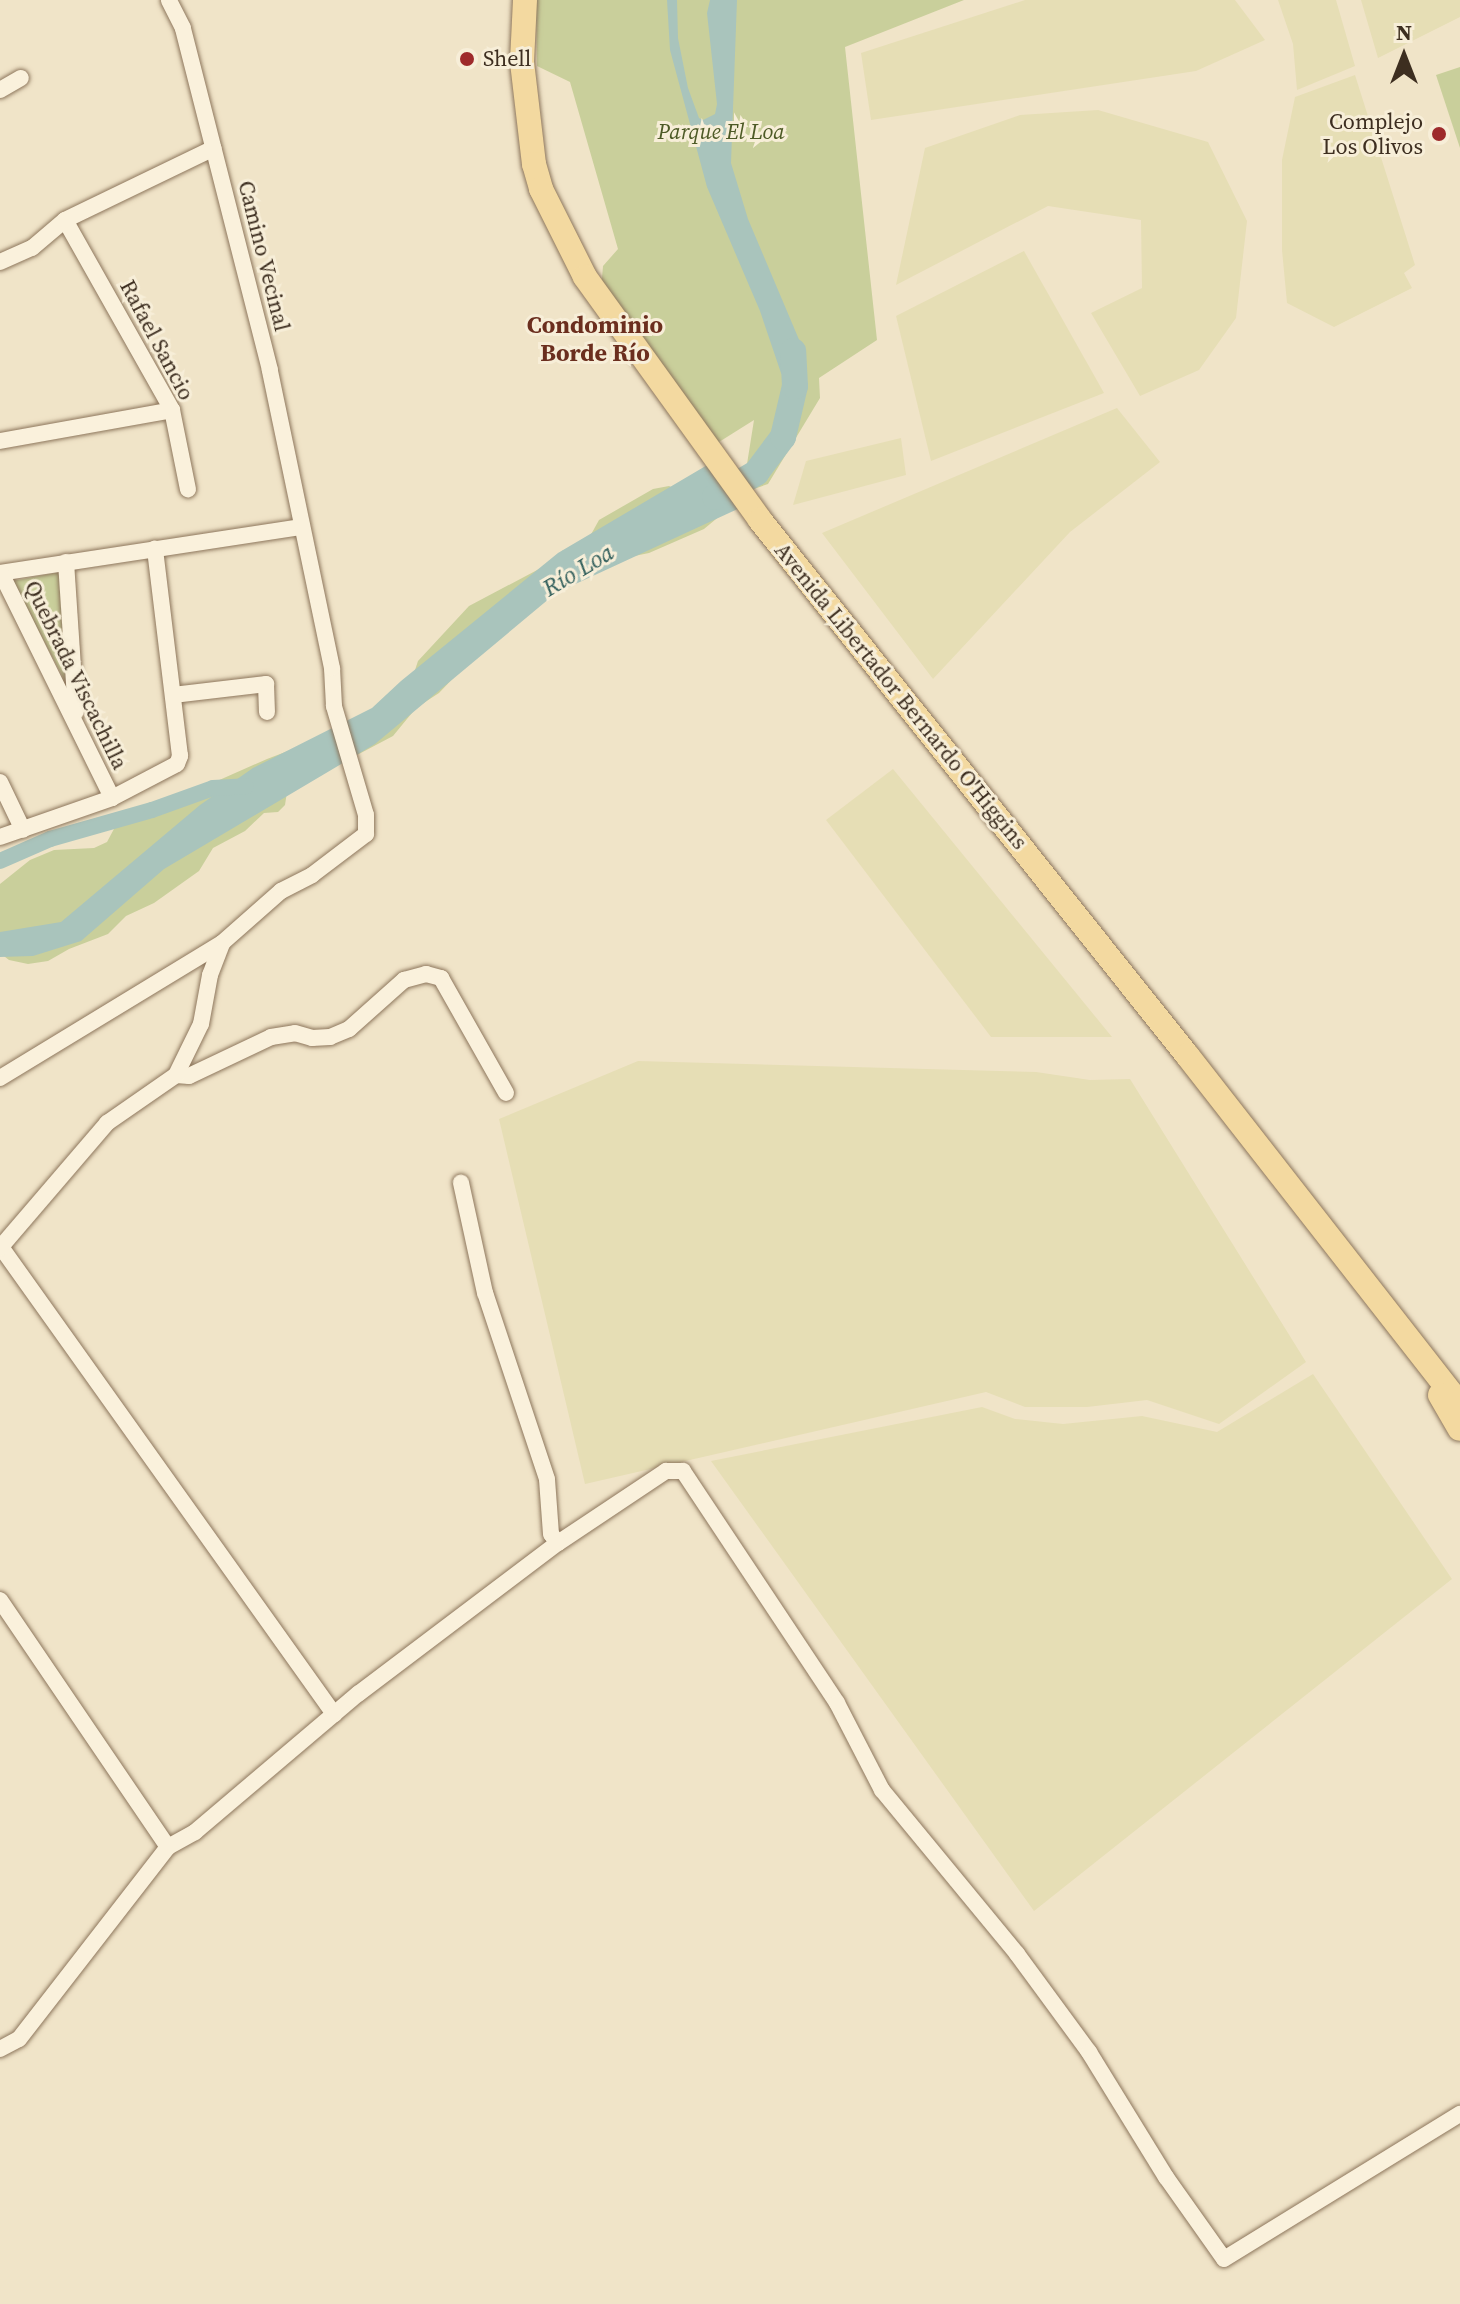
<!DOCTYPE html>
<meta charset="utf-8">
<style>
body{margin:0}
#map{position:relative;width:1460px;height:2304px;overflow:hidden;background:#f0e4c8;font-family:"Source Serif 4",serif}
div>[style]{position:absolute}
.farmland>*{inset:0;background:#e6deb5}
.green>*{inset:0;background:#c9cf9b}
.water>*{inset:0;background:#a9c4bc}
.canal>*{height:16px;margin:-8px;padding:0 8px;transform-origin:8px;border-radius:8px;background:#a9c4bc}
.river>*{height:26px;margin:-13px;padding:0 13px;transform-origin:13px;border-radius:13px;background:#a9c4bc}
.roads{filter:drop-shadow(0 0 2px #8d765c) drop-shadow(0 0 2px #8d765c)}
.street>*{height:16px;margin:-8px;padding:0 8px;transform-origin:8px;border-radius:8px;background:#faf1dc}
.primary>*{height:24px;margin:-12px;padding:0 12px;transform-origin:12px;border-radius:12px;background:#f3d9a0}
.dots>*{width:22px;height:22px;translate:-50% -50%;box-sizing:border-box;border:4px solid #f7eed8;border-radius:50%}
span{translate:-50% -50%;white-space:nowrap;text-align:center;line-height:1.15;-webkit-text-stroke:6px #f7eed8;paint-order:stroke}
.poi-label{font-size:22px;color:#3d2e20}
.left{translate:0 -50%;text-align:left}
.right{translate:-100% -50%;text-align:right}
.park-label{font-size:22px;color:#4d5a26;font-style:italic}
.street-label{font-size:22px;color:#3d2e20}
.neighbourhood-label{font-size:24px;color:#6b2e1e;font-weight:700}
.water-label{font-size:24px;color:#2f5d5a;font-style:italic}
.north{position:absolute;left:1364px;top:16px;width:80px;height:80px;-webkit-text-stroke:6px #f7eed8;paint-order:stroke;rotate:0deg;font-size:22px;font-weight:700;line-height:32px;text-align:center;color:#3d2e20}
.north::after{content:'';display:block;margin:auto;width:28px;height:36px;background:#3d2e20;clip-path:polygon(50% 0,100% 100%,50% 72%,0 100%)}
</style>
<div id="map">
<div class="farmland">
<div style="clip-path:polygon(1025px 0,1235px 0,1265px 40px,1196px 71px,871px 120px,861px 53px)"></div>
<div style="clip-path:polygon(1278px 0,1336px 0,1355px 66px,1297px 90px,1293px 44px)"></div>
<div style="clip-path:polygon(1361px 0,1460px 0,1460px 17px,1378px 58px)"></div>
<div style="clip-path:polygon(1355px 75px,1415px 265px,1404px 273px,1412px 288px,1334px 327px,1287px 303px,1282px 250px,1282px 160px,1295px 97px)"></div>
<div style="clip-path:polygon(1098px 110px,1208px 142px,1247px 221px,1236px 318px,1199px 370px,1140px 396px,1091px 313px,1142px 288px,1141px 220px,1048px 206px,896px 285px,925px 148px,1020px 115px)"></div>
<div style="clip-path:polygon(1024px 251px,1104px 393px,931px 461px,896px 316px)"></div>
<div style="clip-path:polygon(1117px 408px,1160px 462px,1070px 532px,933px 679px,822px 533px)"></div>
<div style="clip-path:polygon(901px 438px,906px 475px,793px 505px,806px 461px)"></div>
<div style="clip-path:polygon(893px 769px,1112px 1037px,991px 1037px,826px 820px)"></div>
<div style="clip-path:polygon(638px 1061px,1036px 1072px,1090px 1080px,1130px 1079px,1306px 1362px,1219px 1424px,1147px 1400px,1087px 1407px,1025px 1407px,986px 1392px,585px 1484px,499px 1119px)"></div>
<div style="clip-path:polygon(1313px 1374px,1452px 1579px,1034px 1911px,711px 1461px,982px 1407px,1015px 1419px,1063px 1424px,1142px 1416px,1217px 1432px)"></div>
</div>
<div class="green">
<div style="clip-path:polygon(536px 0,964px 0,845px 47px,877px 340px,819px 378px,820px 398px,768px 484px,751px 490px,704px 529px,649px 553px,586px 566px,479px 651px,439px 693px,416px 708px,393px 736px,287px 792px,285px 805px,278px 812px,264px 813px,245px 831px,213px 848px,199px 871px,154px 903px,126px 916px,108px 934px,69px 949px,48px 961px,28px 964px,9px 960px,0 953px,0 884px,30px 860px,54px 850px,94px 848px,107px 842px,115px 827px,145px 813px,267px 759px,351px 727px,413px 676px,418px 661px,469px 606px,556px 560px,563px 550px,576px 552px,584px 547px,599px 520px,653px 489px,669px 486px,685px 493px,739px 473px,747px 464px,754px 420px,719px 442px,709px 441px,601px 290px,603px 266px,618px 249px,570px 82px,537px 66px)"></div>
<div style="clip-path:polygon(1460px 67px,1460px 148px,1436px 75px)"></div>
<div style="clip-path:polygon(60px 572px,65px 681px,12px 581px)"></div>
</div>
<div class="water">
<div style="clip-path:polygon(667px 0,677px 0,678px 38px,688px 88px,699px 118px,703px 120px,715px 114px,717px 104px,707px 13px,710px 0,737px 0,731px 163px,748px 219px,803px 349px,807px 376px,795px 386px,786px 381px,781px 373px,760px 311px,707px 187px,670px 50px)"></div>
<div style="clip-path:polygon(709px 464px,742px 507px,556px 593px,375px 744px,164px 869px,81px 941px,33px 956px,0 957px,0 932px,61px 922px,200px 805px,253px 768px,372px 708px,401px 681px,558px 553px)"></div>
</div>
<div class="canal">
<div style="left:0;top:861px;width:55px;rotate:-23.7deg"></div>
<div style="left:50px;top:839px;width:106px;rotate:-15.9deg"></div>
<div style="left:152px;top:810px;width:65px;rotate:-19.8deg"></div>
<div style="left:213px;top:788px;width:33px;rotate:-3deg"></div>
</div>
<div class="river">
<div style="left:715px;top:497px;width:48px;rotate:-30.3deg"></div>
<div style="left:756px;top:473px;width:45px;rotate:-53.1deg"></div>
<div style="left:783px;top:437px;width:52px;rotate:-76.8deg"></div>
<div style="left:795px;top:386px;width:35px;rotate:-93deg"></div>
</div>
<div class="roads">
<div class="street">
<div style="left:0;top:90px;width:24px;rotate:-30deg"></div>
<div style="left:65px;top:220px;width:218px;rotate:60.6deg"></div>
<div style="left:172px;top:410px;width:81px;rotate:78.6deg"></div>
<div style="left:0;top:262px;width:35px;rotate:-24deg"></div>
<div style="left:32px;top:248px;width:43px;rotate:-40.3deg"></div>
<div style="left:65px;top:220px;width:165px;rotate:-25.8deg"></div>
<div style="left:0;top:441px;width:175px;rotate:-10.2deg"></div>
<div style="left:66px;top:562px;width:150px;rotate:86.2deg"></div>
<div style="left:0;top:573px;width:304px;rotate:-8.7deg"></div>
<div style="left:1px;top:573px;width:251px;rotate:63.7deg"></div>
<div style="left:173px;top:695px;width:94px;rotate:-6.7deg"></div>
<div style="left:266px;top:684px;width:28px;rotate:88deg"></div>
<div style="left:0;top:782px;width:53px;rotate:64.4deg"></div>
<div style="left:0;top:837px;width:119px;rotate:-19.2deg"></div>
<div style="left:112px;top:798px;width:73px;rotate:-27.6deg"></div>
<div style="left:177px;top:764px;width:9px;rotate:-69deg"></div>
<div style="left:180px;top:756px;width:209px;rotate:-96.9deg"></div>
<div style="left:176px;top:1075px;width:13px;rotate:4deg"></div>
<div style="left:189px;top:1076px;width:91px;rotate:-25.4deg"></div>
<div style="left:271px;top:1037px;width:24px;rotate:-9deg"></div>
<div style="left:295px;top:1033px;width:18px;rotate:16deg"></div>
<div style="left:312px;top:1038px;width:18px;rotate:-3deg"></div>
<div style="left:330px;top:1037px;width:21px;rotate:-23deg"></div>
<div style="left:349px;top:1029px;width:74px;rotate:-41.7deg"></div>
<div style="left:404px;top:980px;width:23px;rotate:-15deg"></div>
<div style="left:426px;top:974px;width:16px;rotate:15deg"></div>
<div style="left:441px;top:978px;width:132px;rotate:60.5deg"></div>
<div style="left:0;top:1078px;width:260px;rotate:-31.3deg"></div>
<div style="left:222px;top:943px;width:79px;rotate:-41.4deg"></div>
<div style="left:281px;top:891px;width:35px;rotate:-27deg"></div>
<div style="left:312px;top:875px;width:68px;rotate:-37.2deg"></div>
<div style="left:366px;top:834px;width:19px;rotate:-90deg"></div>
<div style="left:366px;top:815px;width:114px;rotate:-106.4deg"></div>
<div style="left:334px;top:706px;width:38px;rotate:-93deg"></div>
<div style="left:332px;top:668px;width:304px;rotate:-101.8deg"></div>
<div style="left:270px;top:370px;width:353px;rotate:-104.3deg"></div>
<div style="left:183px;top:28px;width:31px;rotate:-117deg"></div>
<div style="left:1px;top:1247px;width:574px;rotate:54.51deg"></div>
<div style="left:0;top:1248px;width:165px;rotate:-49.4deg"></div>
<div style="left:107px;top:1123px;width:84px;rotate:-34.8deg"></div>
<div style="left:176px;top:1075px;width:57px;rotate:-63.9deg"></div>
<div style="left:201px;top:1024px;width:50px;rotate:-79.6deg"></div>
<div style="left:210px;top:975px;width:34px;rotate:-69deg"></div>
<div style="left:558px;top:1543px;width:130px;rotate:-33.7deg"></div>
<div style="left:666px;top:1471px;width:17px"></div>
<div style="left:683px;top:1471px;width:278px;rotate:56.4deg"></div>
<div style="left:837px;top:1703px;width:98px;rotate:62.7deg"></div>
<div style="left:882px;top:1790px;width:212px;rotate:50.5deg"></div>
<div style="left:1017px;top:1954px;width:122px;rotate:53.7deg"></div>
<div style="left:1089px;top:2052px;width:147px;rotate:58.4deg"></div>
<div style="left:1166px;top:2177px;width:100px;rotate:54.7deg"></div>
<div style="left:1224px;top:2259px;width:277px;rotate:-31.6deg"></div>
<div style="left:0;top:1600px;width:299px;rotate:55.8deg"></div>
<div style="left:0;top:2049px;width:21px;rotate:-28deg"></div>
<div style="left:19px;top:2039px;width:243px;rotate:-52.2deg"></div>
<div style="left:168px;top:1847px;width:31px;rotate:-29deg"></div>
<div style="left:195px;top:1832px;width:214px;rotate:-40.3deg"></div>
<div style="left:358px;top:1694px;width:251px;rotate:-37.1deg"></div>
<div style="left:558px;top:1543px;width:11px;rotate:-128deg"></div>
<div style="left:551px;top:1534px;width:55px;rotate:-94.2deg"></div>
<div style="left:547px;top:1479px;width:196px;rotate:-108.4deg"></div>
<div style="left:485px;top:1293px;width:113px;rotate:-102.3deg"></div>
</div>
<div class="primary">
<div style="left:525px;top:0;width:62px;rotate:92.8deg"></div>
<div style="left:522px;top:62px;width:103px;rotate:83.3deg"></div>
<div style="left:534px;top:164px;width:26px;rotate:74deg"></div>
<div style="left:541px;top:189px;width:98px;rotate:63.4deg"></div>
<div style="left:585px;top:277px;width:299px;rotate:54.2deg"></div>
<div style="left:760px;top:520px;width:685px;rotate:51.41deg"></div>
<div style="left:1187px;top:1055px;width:444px;rotate:52deg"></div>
<div style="left:1440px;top:1395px;width:39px;rotate:60deg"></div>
</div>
</div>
<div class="dots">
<div style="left:467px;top:59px;background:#9e2a2b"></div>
<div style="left:1439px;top:134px;background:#9e2a2b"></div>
</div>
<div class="poi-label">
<span class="left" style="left:483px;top:59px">Shell</span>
<span class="right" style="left:1423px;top:134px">Complejo<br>Los Olivos</span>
</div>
<div class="park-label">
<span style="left:721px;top:132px">Parque El Loa</span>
</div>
<div class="street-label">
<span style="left:264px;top:256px;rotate:76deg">Camino Vecinal</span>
<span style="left:157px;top:340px;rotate:62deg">Rafael Sancio</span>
<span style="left:76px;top:675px;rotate:64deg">Quebrada Viscachilla</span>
<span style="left:901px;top:696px;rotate:51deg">Avenida Libertador Bernardo O'Higgins</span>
</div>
<div class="neighbourhood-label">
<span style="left:595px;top:339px">Condominio<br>Borde Río</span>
</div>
<div class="water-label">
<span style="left:578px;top:570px;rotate:-31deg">Río Loa</span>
</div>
<div class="north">N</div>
</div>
